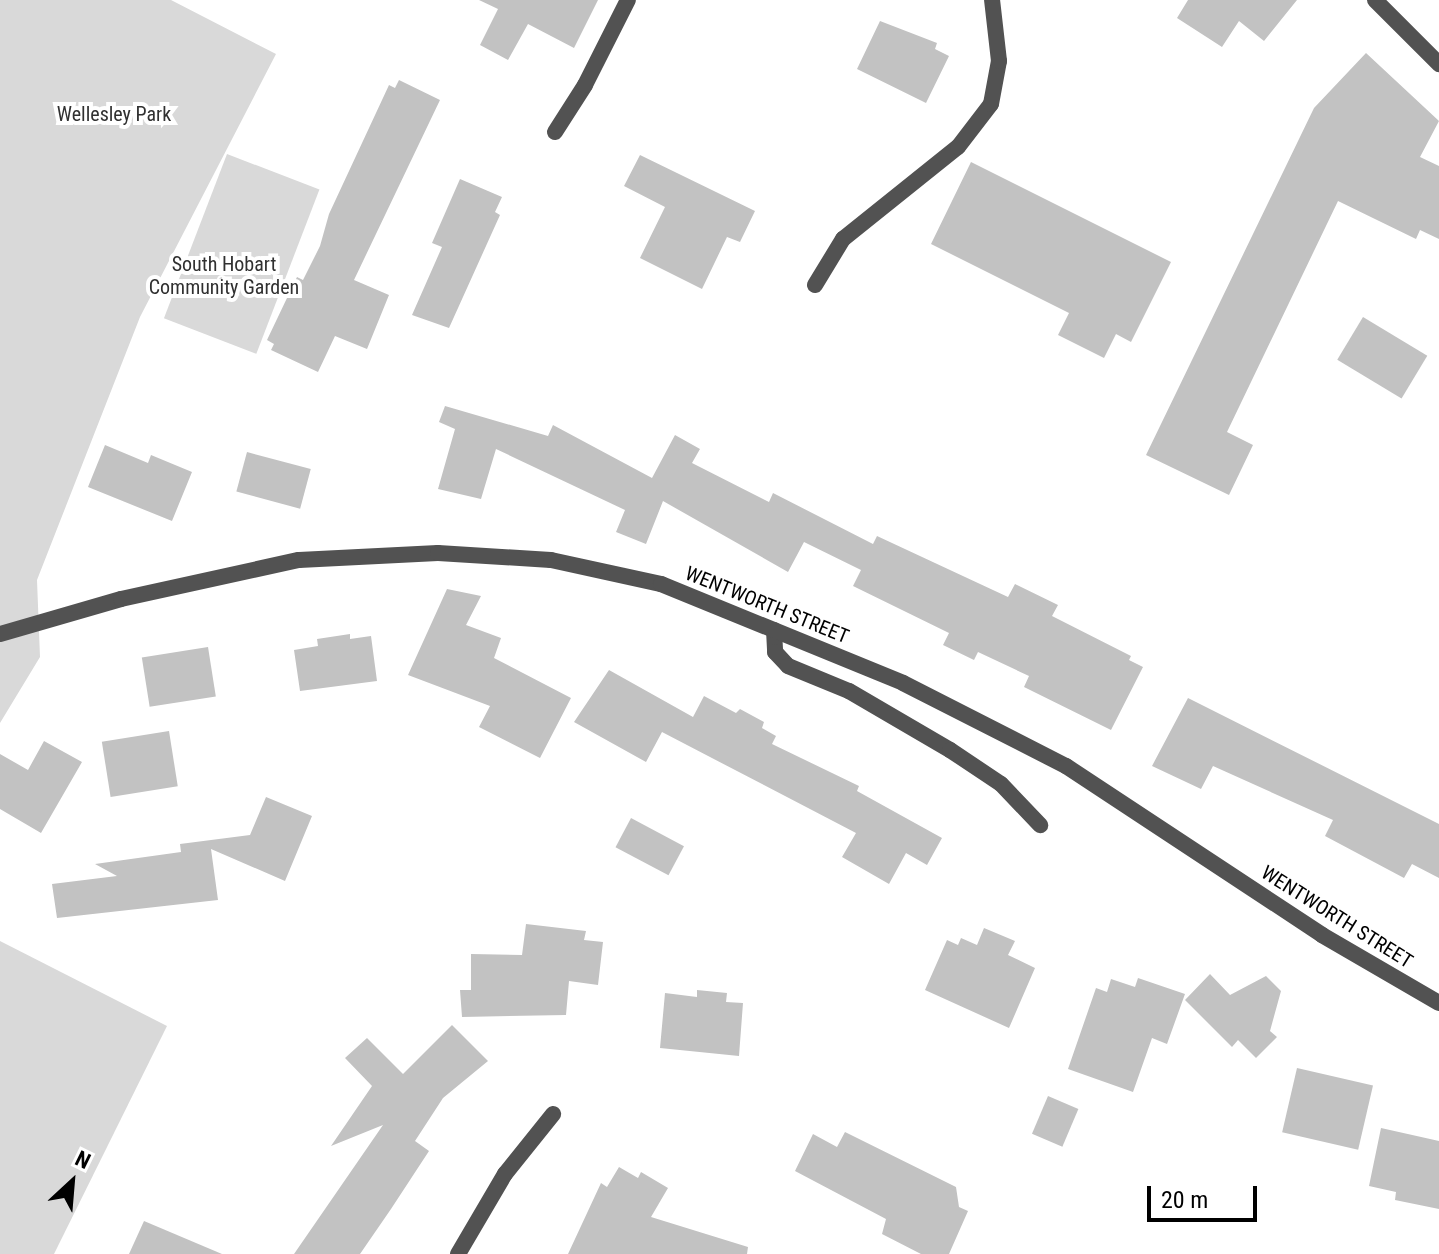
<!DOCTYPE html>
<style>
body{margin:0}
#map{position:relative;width:1439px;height:1254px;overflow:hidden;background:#fff;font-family:"Roboto Condensed",sans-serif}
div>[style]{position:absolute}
.green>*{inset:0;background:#d9d9d9;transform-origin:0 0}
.building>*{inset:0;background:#c2c2c2;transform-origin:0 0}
.service>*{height:16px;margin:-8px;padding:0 8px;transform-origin:8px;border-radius:8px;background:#525252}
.minor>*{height:16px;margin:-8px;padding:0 8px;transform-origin:8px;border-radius:8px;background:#525252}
.tertiary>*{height:16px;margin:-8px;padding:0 8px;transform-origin:8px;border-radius:8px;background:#525252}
span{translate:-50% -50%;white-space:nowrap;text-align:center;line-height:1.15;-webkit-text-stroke:8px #fff;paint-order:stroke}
.park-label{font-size:20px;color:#303030}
.street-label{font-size:20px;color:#000}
.north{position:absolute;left:32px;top:1142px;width:80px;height:80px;-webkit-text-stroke:6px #fff;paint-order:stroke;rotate:26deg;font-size:22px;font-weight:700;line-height:32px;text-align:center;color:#000}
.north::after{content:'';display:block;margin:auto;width:28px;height:36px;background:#000;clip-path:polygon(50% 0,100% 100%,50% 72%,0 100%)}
.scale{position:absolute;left:1147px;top:1186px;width:110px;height:36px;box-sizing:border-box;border:4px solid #000;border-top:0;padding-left:10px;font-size:24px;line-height:28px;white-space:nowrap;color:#000;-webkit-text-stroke:6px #fff;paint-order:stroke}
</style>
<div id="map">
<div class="green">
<div style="clip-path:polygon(0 0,171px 0,276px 54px,140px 317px,37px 580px,40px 657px,0 723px)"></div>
<div style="left:227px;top:154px;width:99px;height:176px;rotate:21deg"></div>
<div style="clip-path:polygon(0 941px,167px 1026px,54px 1254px,0 1254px)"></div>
</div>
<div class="building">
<div style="clip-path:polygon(479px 0,598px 0,574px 48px,528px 24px,508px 60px,480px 45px,498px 9px)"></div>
<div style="clip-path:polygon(1188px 0,1297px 0,1264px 41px,1239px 21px,1222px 47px,1177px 18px)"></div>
<div style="clip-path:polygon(880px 21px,937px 43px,935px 49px,949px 56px,926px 103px,857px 69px)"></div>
<div style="clip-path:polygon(1366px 53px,1439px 121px,1420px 157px,1439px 166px,1439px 239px,1420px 230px,1416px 239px,1338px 201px,1227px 432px,1253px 445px,1229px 495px,1146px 455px,1314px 108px)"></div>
<div style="clip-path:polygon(399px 80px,440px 100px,354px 280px,389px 295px,367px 349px,335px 336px,318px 372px,271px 350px,274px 344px,267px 340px,297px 277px,303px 280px,320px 246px,329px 214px,389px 85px,395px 88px)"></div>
<div style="clip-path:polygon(640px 155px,755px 211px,740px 242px,727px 237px,702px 289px,640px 258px,665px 207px,624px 186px)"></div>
<div style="clip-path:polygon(971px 162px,1171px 262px,1131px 342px,1116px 334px,1104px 358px,1058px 335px,1069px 313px,931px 244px)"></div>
<div style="clip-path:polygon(460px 179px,502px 197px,495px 212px,500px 215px,449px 328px,412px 315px,442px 247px,432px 243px)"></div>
<div style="left:1363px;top:317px;width:75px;height:50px;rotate:31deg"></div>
<div style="clip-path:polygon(445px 406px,548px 436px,553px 425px,652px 478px,675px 435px,700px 449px,692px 463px,769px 502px,773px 493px,873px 544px,877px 536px,1008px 597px,1015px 584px,1058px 605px,1052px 616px,1131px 656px,1129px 660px,1143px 667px,1111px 730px,1024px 687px,1029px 676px,978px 652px,974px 660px,943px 645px,949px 633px,853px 586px,861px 570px,804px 542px,788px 572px,663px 501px,646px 544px,616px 532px,625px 510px,496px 449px,481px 499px,438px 489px,455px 429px,439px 422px)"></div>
<div style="clip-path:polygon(105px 445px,148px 463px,151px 455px,192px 472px,172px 521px,88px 487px)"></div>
<div style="left:247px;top:452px;width:66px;height:41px;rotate:15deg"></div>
<div style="clip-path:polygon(447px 589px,481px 596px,466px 625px,501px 638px,494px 658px,571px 698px,540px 758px,479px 727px,490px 706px,408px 675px)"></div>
<div style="clip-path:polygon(350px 634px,350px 639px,371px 636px,377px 681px,300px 691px,294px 650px,318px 646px,317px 639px)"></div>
<div style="left:208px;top:647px;width:50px;height:67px;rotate:81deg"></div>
<div style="clip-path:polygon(609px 670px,693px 717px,704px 696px,736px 713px,740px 709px,764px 722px,762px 728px,776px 736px,772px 744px,859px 786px,857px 791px,942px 838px,927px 865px,906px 853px,889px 884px,842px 857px,856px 833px,662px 732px,646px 762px,574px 722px)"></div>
<div style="clip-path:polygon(1188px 698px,1439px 824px,1439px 878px,1412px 864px,1404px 878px,1325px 836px,1333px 820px,1213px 766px,1201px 789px,1152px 766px)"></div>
<div style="left:169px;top:731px;width:56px;height:68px;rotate:81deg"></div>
<div style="clip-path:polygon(44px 741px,82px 762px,41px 833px,0 809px,0 754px,28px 770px)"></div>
<div style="clip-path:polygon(266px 797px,312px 816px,285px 881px,211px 849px,218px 900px,57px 918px,52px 884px,117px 876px,95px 864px,181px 852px,180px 844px,250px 835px)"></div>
<div style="left:631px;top:818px;width:60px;height:33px;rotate:28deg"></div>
<div style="clip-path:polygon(526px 924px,586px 931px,584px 940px,603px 942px,598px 985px,569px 981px,566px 1015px,462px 1017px,460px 990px,471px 990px,471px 954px,522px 955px)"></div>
<div style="clip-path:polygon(984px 928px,1015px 941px,1008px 955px,1035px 968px,1009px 1028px,925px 990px,947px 940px,958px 945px,961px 938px,977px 945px)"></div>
<div style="clip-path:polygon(1210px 974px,1230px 995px,1266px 976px,1281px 991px,1270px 1031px,1277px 1037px,1256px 1058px,1238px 1040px,1232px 1047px,1185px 1000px)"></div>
<div style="clip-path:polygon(1138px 978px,1185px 994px,1167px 1044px,1152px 1038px,1133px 1092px,1068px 1069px,1096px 988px,1107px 992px,1111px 979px,1135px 987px)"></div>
<div style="clip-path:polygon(697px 990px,727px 993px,726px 1002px,743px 1003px,739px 1056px,660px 1048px,665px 993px,697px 997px)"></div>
<div style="clip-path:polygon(452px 1025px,488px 1061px,443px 1098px,415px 1141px,429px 1151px,391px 1209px,360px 1254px,294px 1254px,383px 1125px,331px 1146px,372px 1086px,345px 1058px,367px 1038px,403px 1074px)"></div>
<div style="left:1297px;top:1068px;width:78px;height:66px;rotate:13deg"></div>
<div style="left:1048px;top:1096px;width:33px;height:41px;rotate:23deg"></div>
<div style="clip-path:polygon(1381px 1128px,1439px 1141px,1439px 1209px,1395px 1200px,1396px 1192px,1369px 1186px)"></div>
<div style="clip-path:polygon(845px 1132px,956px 1187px,959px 1207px,968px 1211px,949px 1254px,921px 1254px,882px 1234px,886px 1219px,795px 1171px,813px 1134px,837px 1147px)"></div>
<div style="clip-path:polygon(619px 1167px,638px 1178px,641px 1172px,668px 1188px,651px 1217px,748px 1247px,747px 1254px,568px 1254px,601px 1183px,607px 1187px)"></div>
<div style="clip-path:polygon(144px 1221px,222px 1254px,129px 1254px)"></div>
</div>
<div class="service">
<div style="left:555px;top:132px;width:56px;rotate:-57.4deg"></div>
<div style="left:585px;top:85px;width:95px;rotate:-63.2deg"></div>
<div style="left:815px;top:285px;width:54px;rotate:-58.7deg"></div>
<div style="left:843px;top:239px;width:147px;rotate:-38.7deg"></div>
<div style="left:958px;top:147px;width:54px;rotate:-52.5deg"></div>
<div style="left:991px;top:104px;width:44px;rotate:-79.5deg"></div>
<div style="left:999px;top:61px;width:61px;rotate:-96.5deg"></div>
<div style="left:774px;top:630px;width:22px;rotate:87deg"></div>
<div style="left:775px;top:652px;width:19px;rotate:47deg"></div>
<div style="left:788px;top:666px;width:66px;rotate:22.3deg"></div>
<div style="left:849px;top:691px;width:117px;rotate:30.3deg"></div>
<div style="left:950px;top:750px;width:61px;rotate:33.7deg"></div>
<div style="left:1001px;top:784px;width:57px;rotate:46.4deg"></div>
</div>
<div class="minor">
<div style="left:0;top:634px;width:126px;rotate:-16.1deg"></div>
<div style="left:121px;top:599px;width:182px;rotate:-12.4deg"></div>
<div style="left:299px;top:560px;width:139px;rotate:-2.9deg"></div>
<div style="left:438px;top:553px;width:113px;rotate:3.5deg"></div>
<div style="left:551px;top:560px;width:113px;rotate:12.3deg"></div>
<div style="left:661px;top:584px;width:261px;rotate:22.2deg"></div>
<div style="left:903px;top:683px;width:183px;rotate:27deg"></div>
<div style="left:1066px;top:766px;width:307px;rotate:33.4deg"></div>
<div style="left:1322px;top:935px;width:135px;rotate:30.2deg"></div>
<div style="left:458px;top:1254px;width:93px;rotate:-59.6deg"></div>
<div style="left:505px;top:1174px;width:77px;rotate:-51.3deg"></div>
</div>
<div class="tertiary">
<div style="left:1375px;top:0;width:91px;rotate:45deg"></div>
</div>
<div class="park-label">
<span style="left:114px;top:114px">Wellesley Park</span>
<span style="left:224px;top:276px">South Hobart<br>Community Garden</span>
</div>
<div class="street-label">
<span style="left:767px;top:605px;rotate:22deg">WENTWORTH STREET</span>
<span style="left:1337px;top:917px;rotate:32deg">WENTWORTH STREET</span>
</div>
<div class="north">N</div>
<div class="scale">20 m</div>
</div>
